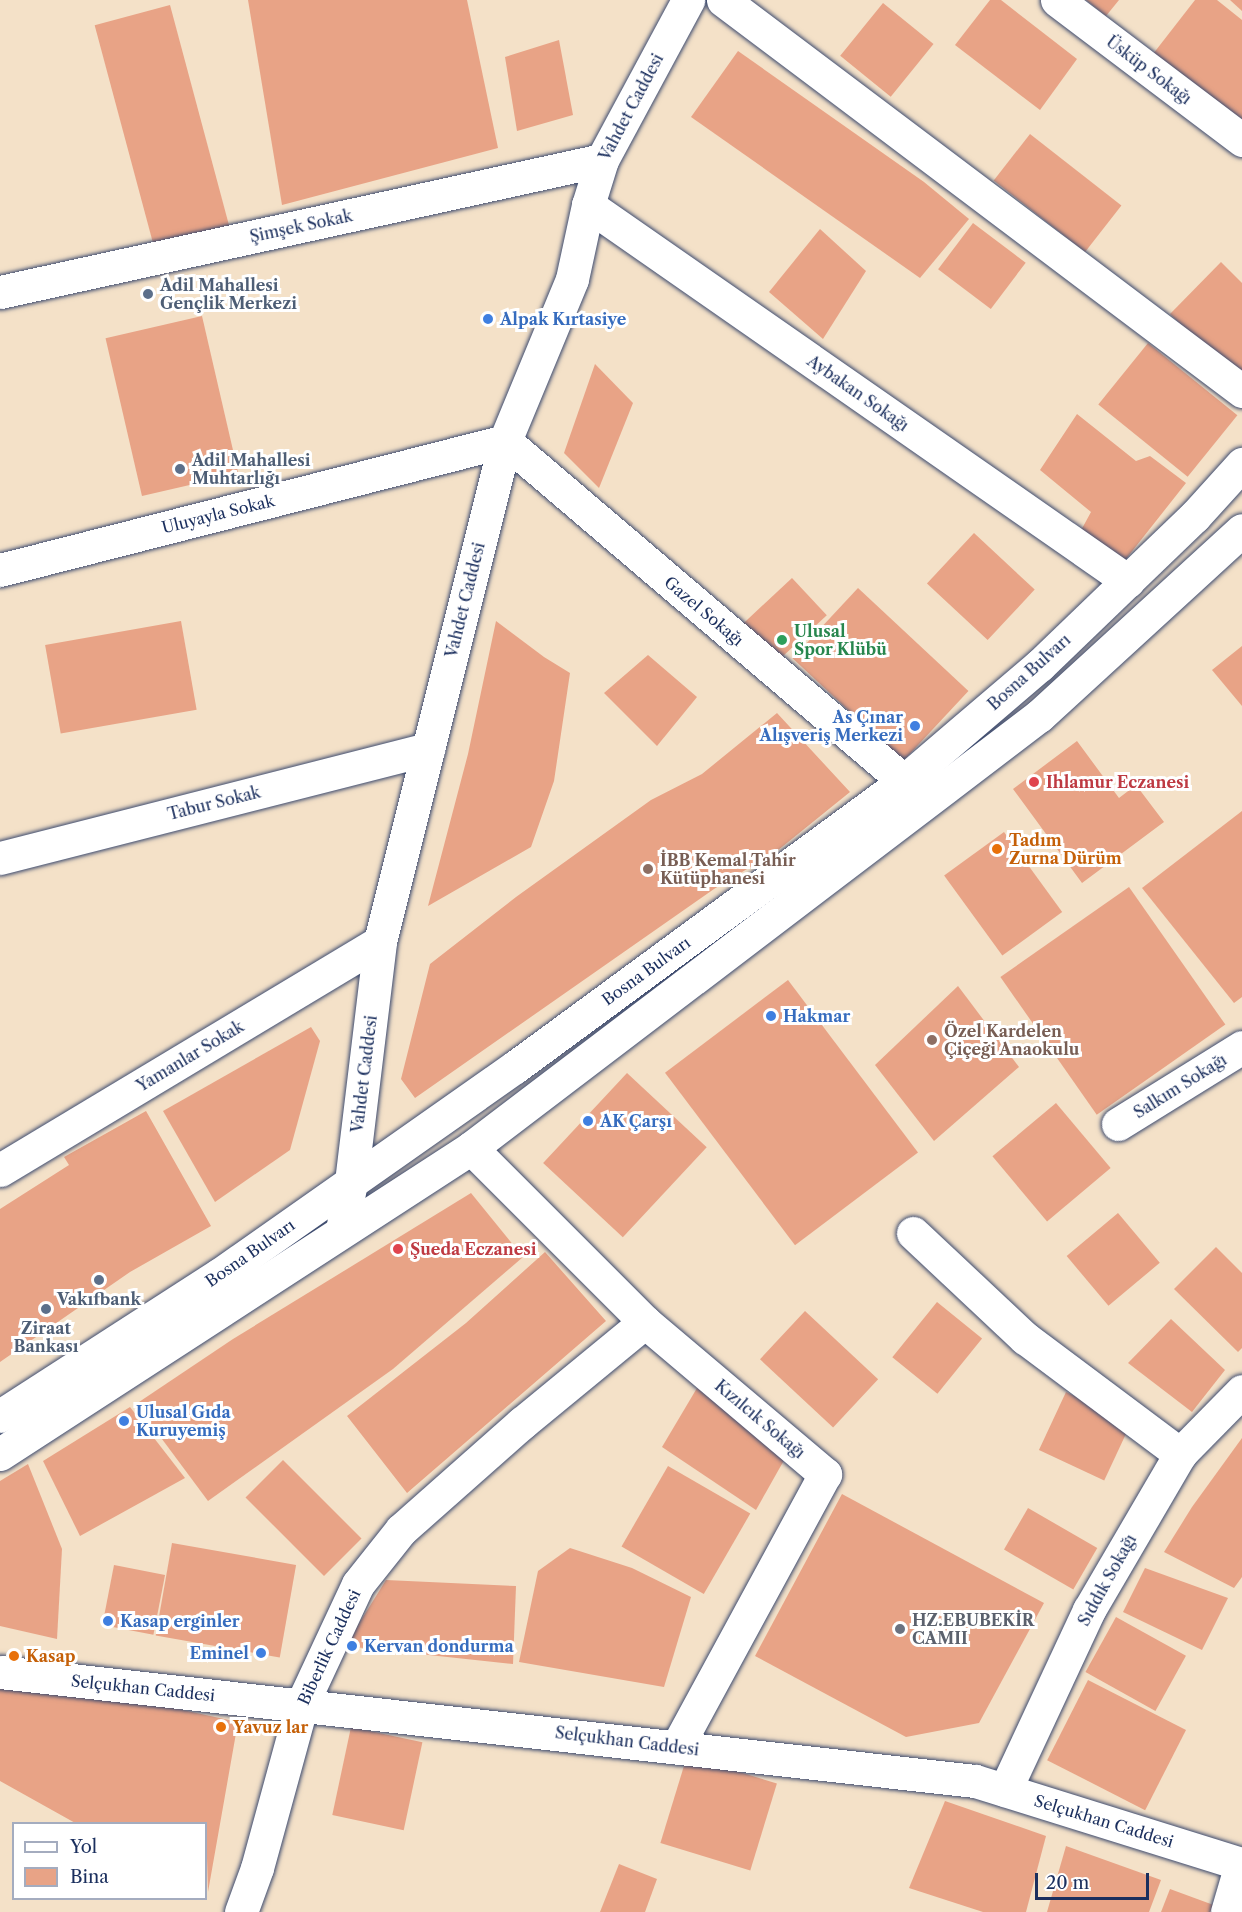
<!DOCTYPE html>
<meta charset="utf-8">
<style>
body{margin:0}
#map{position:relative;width:1242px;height:1912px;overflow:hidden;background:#f4e1c8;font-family:"Libre Caslon Text",serif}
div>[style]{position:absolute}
.building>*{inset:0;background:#e8a386;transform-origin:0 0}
.roads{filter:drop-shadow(0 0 2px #3c4a6e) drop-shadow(0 0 2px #3c4a6e)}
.minor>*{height:33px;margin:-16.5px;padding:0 16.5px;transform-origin:16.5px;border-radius:16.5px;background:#fff}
.tertiary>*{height:33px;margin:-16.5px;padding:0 16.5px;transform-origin:16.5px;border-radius:16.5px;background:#fff}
.secondary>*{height:33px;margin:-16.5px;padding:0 16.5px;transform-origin:16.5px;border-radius:16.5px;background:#fff}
.dots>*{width:16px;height:16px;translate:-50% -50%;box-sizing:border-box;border:3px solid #fff;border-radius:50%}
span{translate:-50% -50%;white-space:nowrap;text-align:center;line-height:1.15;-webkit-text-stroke:6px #fff;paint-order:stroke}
.street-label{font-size:16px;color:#1b2f5e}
.service-label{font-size:16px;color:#4e5e75;font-weight:700}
.left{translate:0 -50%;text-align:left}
.shop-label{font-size:16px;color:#366cbe;font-weight:700}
.right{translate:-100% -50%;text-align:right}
.leisure-label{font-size:16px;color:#27864d;font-weight:700}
.health-label{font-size:16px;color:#be3a42;font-weight:700}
.food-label{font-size:16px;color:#c56008;font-weight:700}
.education-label{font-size:16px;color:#785e54;font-weight:700}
.worship-label{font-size:16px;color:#5b616d;font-weight:700}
.legend{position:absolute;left:12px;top:1822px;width:195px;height:78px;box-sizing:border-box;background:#fff;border:2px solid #a4acbf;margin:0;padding:8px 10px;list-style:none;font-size:18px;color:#1b2f5e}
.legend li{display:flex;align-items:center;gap:12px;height:30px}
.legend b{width:30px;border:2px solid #a4acbf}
.scale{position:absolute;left:1035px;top:1873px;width:114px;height:27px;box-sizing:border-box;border:3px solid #1b2f5e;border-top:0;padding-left:8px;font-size:18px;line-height:21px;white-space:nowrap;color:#1b2f5e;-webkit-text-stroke:4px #fff;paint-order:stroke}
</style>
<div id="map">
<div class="building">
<div style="clip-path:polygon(248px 0,467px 0,498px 148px,282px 205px)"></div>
<div style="clip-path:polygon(990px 0,1001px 0,1077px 59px,1040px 110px,955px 45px)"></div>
<div style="clip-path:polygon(1086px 0,1119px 0,1106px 16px)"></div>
<div style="clip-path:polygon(1195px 0,1217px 0,1242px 20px,1242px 124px,1153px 54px)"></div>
<div style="clip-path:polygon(1230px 0,1242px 0,1242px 11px)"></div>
<div style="left:883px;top:3px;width:65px;height:68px;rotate:39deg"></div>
<div style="left:170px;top:5px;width:229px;height:78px;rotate:75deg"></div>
<div style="clip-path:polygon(559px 40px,573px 115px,517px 131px,505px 57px)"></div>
<div style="clip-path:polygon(738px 51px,924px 182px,969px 219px,920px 278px,691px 117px)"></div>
<div style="left:1030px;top:134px;width:116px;height:59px;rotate:38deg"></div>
<div style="left:973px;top:223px;width:66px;height:58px;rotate:37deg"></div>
<div style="clip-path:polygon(820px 229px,866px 271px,823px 339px,769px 292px)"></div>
<div style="clip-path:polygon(1221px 262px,1242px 283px,1242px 384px,1170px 314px)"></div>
<div style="left:202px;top:316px;width:162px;height:99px;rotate:77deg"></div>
<div style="left:1148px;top:343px;width:115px;height:79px;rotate:39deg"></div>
<div style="clip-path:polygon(595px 364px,633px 403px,599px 488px,564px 453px)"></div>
<div style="clip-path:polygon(1077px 414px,1136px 461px,1150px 456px,1186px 483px,1122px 564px,1079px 534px,1091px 512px,1040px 470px)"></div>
<div style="left:974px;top:533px;width:83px;height:69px;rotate:43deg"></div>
<div style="left:792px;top:578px;width:51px;height:67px;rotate:47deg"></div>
<div style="left:858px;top:588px;width:151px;height:96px;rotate:43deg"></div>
<div style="left:181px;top:621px;width:90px;height:138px;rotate:80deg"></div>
<div style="clip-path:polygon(496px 621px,544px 657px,570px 673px,554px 781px,531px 847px,428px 906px,468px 754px)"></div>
<div style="clip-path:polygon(1242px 646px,1242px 706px,1212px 670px)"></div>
<div style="clip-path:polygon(648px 655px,697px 697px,657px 746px,604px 693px)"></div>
<div style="clip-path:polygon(777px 713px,850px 792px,777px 851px,714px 889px,415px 1098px,401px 1079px,430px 964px,516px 897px,651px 800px,702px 774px)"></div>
<div style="clip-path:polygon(1077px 741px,1119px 798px,1136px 785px,1164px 822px,1082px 883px,1013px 789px)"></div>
<div style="clip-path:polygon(1242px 811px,1242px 997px,1234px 1003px,1142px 888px)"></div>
<div style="left:1004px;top:832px;width:99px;height:74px;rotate:54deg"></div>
<div style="left:1129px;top:887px;width:168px;height:157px;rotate:55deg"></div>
<div style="left:788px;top:980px;width:216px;height:154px;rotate:53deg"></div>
<div style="clip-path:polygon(958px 986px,1019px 1067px,934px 1141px,875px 1065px)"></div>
<div style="clip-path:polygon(311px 1027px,320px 1041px,290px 1150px,215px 1202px,163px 1111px)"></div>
<div style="left:627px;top:1073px;width:109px;height:123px;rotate:43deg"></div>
<div style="left:1056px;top:1103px;width:85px;height:83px;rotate:50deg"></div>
<div style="clip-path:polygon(146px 1111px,211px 1226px,130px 1272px,0 1362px,0 1209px,69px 1165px,64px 1157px)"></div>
<div style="clip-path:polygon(471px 1193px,523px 1257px,393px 1369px,208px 1501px,136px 1404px,233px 1339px)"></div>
<div style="left:1118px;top:1213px;width:65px;height:67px;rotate:50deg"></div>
<div style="clip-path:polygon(1216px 1247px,1242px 1273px,1242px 1348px,1238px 1352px,1174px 1289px)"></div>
<div style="clip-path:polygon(545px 1252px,606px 1321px,407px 1493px,347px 1416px,466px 1323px)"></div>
<div style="left:937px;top:1302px;width:58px;height:71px;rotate:39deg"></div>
<div style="left:805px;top:1311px;width:100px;height:66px;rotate:43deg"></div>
<div style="clip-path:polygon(1171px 1319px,1225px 1370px,1192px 1412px,1128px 1363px)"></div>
<div style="clip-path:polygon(697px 1388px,787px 1455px,756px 1510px,662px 1447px)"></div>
<div style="left:1066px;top:1392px;width:72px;height:64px;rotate:25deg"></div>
<div style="clip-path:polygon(130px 1407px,185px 1478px,80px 1536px,43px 1461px)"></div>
<div style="clip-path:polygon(1242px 1438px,1242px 1577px,1234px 1588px,1164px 1552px,1192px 1507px)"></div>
<div style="left:283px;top:1460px;width:111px;height:53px;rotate:45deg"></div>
<div style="clip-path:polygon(28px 1464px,62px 1549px,57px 1639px,0 1626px,0 1481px)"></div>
<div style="left:668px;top:1466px;width:95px;height:93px;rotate:30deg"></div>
<div style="clip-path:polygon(842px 1494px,1044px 1603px,979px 1723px,906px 1737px,755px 1656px)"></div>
<div style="left:1028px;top:1508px;width:80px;height:48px;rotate:30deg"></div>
<div style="left:172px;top:1543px;width:126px;height:94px;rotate:10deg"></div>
<div style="clip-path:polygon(570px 1548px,632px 1568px,691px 1597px,664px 1687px,519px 1662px,538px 1571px)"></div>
<div style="left:114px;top:1565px;width:52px;height:61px;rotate:11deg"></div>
<div style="clip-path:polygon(1145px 1568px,1228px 1598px,1202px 1650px,1123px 1612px)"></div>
<div style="clip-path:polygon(386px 1580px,516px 1586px,513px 1664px,345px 1646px)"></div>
<div style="left:1116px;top:1617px;width:80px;height:63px;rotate:29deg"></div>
<div style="left:1088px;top:1680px;width:110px;height:90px;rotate:27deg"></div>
<div style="clip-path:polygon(0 1683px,123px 1697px,238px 1722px,208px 1892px,206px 1824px,77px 1824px,0 1781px)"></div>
<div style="left:351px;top:1727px;width:73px;height:90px;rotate:12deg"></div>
<div style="left:687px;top:1756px;width:94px;height:91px;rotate:17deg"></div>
<div style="clip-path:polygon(945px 1801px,1046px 1836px,1026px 1912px,983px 1912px,909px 1888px)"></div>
<div style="clip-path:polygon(1066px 1846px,1161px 1880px,1149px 1912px,1047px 1912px)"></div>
<div style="clip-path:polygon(619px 1864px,657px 1879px,645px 1912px,600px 1912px)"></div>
<div style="clip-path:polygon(1170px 1889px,1219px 1907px,1217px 1912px,1161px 1912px)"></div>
</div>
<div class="roads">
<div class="minor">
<div style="left:723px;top:0;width:650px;rotate:36.99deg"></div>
<div style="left:1057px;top:0;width:232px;rotate:37.1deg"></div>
<div style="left:588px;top:205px;width:658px;rotate:34.85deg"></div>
<div style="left:0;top:292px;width:616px;rotate:-12.37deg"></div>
<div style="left:0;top:570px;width:521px;rotate:-14.33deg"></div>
<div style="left:505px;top:441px;width:524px;rotate:40.44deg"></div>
<div style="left:0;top:858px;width:442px;rotate:-14.3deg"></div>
<div style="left:1118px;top:1124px;width:146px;rotate:-31.8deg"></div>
<div style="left:471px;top:1148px;width:246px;rotate:45deg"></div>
<div style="left:645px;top:1322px;width:236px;rotate:40.2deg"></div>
<div style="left:825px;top:1474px;width:311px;rotate:118.5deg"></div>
<div style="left:0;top:1170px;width:443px;rotate:-31deg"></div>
<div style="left:913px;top:1233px;width:154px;rotate:43.2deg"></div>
<div style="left:1025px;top:1338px;width:194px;rotate:36.8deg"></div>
<div style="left:1005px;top:1790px;width:199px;rotate:-65deg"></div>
<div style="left:1089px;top:1610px;width:181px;rotate:-59.7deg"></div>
<div style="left:1180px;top:1454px;width:88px;rotate:-45.5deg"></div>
<div style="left:241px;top:1912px;width:47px;rotate:-70deg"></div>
<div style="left:257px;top:1868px;width:170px;rotate:-74.7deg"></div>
<div style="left:302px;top:1704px;width:132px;rotate:-65deg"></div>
<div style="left:358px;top:1584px;width:69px;rotate:-51.5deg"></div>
<div style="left:401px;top:1530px;width:162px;rotate:-41.5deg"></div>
<div style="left:522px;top:1423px;width:159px;rotate:-39.4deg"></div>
<div style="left:1227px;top:1912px;width:50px;rotate:-73.7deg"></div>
</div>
<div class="tertiary">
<div style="left:342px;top:1230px;width:49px;rotate:-79.4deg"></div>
<div style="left:351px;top:1182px;width:242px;rotate:-83.1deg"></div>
<div style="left:380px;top:942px;width:516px;rotate:-75.99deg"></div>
<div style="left:505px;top:441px;width:175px;rotate:-67.5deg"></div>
<div style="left:572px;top:279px;width:76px;rotate:-77.8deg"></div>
<div style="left:588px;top:205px;width:47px;rotate:-72.7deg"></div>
<div style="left:602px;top:160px;width:182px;rotate:-61.7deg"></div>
<div style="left:0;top:1672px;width:981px;rotate:6.38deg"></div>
<div style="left:975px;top:1781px;width:280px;rotate:17.3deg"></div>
</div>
<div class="secondary">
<div style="left:0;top:1416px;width:260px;rotate:-32.8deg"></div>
<div style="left:219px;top:1275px;width:362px;rotate:-35.1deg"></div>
<div style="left:515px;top:1067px;width:483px;rotate:-36.3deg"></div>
<div style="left:904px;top:781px;width:179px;rotate:-40.5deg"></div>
<div style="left:1040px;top:665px;width:214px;rotate:-43.9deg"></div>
<div style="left:1194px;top:517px;width:72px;rotate:-47.8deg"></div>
<div style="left:0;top:1454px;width:562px;rotate:-33.01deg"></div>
<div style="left:471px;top:1148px;width:714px;rotate:-37.26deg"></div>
<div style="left:1039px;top:716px;width:275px;rotate:-42.5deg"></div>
</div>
</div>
<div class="dots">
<div style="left:148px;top:294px;background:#5c6f8a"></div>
<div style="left:488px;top:319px;background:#3f7fe0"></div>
<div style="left:180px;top:469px;background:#5c6f8a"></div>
<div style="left:782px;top:640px;background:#2e9e5b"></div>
<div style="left:915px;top:726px;background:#3f7fe0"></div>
<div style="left:1034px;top:782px;background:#e0444e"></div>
<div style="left:997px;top:849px;background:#e8710a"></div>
<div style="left:648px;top:869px;background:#8d6e63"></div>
<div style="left:771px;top:1016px;background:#3f7fe0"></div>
<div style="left:932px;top:1040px;background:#8d6e63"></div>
<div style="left:588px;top:1121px;background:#3f7fe0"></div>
<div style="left:398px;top:1249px;background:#e0444e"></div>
<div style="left:99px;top:1280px;background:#5c6f8a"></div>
<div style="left:46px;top:1309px;background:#5c6f8a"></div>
<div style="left:124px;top:1421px;background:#3f7fe0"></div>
<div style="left:108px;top:1621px;background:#3f7fe0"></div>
<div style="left:900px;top:1629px;background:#6b7280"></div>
<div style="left:352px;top:1646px;background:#3f7fe0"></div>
<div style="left:261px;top:1653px;background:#3f7fe0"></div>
<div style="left:14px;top:1656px;background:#e8710a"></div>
<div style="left:221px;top:1727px;background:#e8710a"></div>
</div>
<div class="street-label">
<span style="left:1149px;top:70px;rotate:37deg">Üsküp Sokağı</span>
<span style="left:631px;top:107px;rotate:-62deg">Vahdet Caddesi</span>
<span style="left:301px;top:226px;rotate:-12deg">Şimşek Sokak</span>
<span style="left:858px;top:393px;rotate:35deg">Aybakan Sokağı</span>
<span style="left:218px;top:514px;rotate:-14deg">Uluyayla Sokak</span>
<span style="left:465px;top:600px;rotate:-76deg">Vahdet Caddesi</span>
<span style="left:704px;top:611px;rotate:40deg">Gazel Sokağı</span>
<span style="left:1029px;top:672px;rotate:-42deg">Bosna Bulvarı</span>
<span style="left:214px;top:803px;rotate:-14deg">Tabur Sokak</span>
<span style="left:646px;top:971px;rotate:-36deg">Bosna Bulvarı</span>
<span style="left:190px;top:1056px;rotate:-31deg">Yamanlar Sokak</span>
<span style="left:364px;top:1074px;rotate:-83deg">Vahdet Caddesi</span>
<span style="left:1180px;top:1086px;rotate:-32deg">Salkım Sokağı</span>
<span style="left:250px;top:1253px;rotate:-35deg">Bosna Bulvarı</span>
<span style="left:760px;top:1419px;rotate:40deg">Kızılcık Sokağı</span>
<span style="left:1107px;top:1580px;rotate:-61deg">Sıddık Sokağı</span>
<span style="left:329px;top:1647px;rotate:-65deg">Biberlik Caddesi</span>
<span style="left:143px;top:1688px;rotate:6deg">Selçukhan Caddesi</span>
<span style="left:627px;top:1741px;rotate:7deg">Selçukhan Caddesi</span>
<span style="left:1104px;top:1821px;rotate:17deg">Selçukhan Caddesi</span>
</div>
<div class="service-label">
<span class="left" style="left:160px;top:294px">Adil Mahallesi<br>Gençlik Merkezi</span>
<span class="left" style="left:192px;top:469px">Adil Mahallesi<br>Muhtarlığı</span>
<span style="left:99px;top:1299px">Vakıfbank</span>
<span style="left:46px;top:1337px">Ziraat<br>Bankası</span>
</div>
<div class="shop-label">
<span class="left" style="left:500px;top:319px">Alpak Kırtasiye</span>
<span class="right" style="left:903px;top:726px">As Çınar<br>Alışveriş Merkezi</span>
<span class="left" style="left:783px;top:1016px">Hakmar</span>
<span class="left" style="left:600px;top:1121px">AK Çarşı</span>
<span class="left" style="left:136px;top:1421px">Ulusal Gıda<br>Kuruyemiş</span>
<span class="left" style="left:120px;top:1621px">Kasap erginler</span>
<span class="left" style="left:364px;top:1646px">Kervan dondurma</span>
<span class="right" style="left:249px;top:1653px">Eminel</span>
</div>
<div class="leisure-label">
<span class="left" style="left:794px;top:640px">Ulusal<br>Spor Klübü</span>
</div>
<div class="health-label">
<span class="left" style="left:1046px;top:782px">Ihlamur Eczanesi</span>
<span class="left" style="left:410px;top:1249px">Şueda Eczanesi</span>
</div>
<div class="food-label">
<span class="left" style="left:1009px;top:849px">Tadım<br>Zurna Dürüm</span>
<span class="left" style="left:26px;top:1656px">Kasap</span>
<span class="left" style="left:233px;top:1727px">Yavuz lar</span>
</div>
<div class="education-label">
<span class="left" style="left:660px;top:869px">İBB Kemal Tahir<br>Kütüphanesi</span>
<span class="left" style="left:944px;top:1040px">Özel Kardelen<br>Çiçeği Anaokulu</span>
</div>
<div class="worship-label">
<span class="left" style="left:912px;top:1629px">HZ.EBUBEKİR<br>CAMII</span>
</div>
<ul class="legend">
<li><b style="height:8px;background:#fff"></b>Yol</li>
<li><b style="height:16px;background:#e8a386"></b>Bina</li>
</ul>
<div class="scale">20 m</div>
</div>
